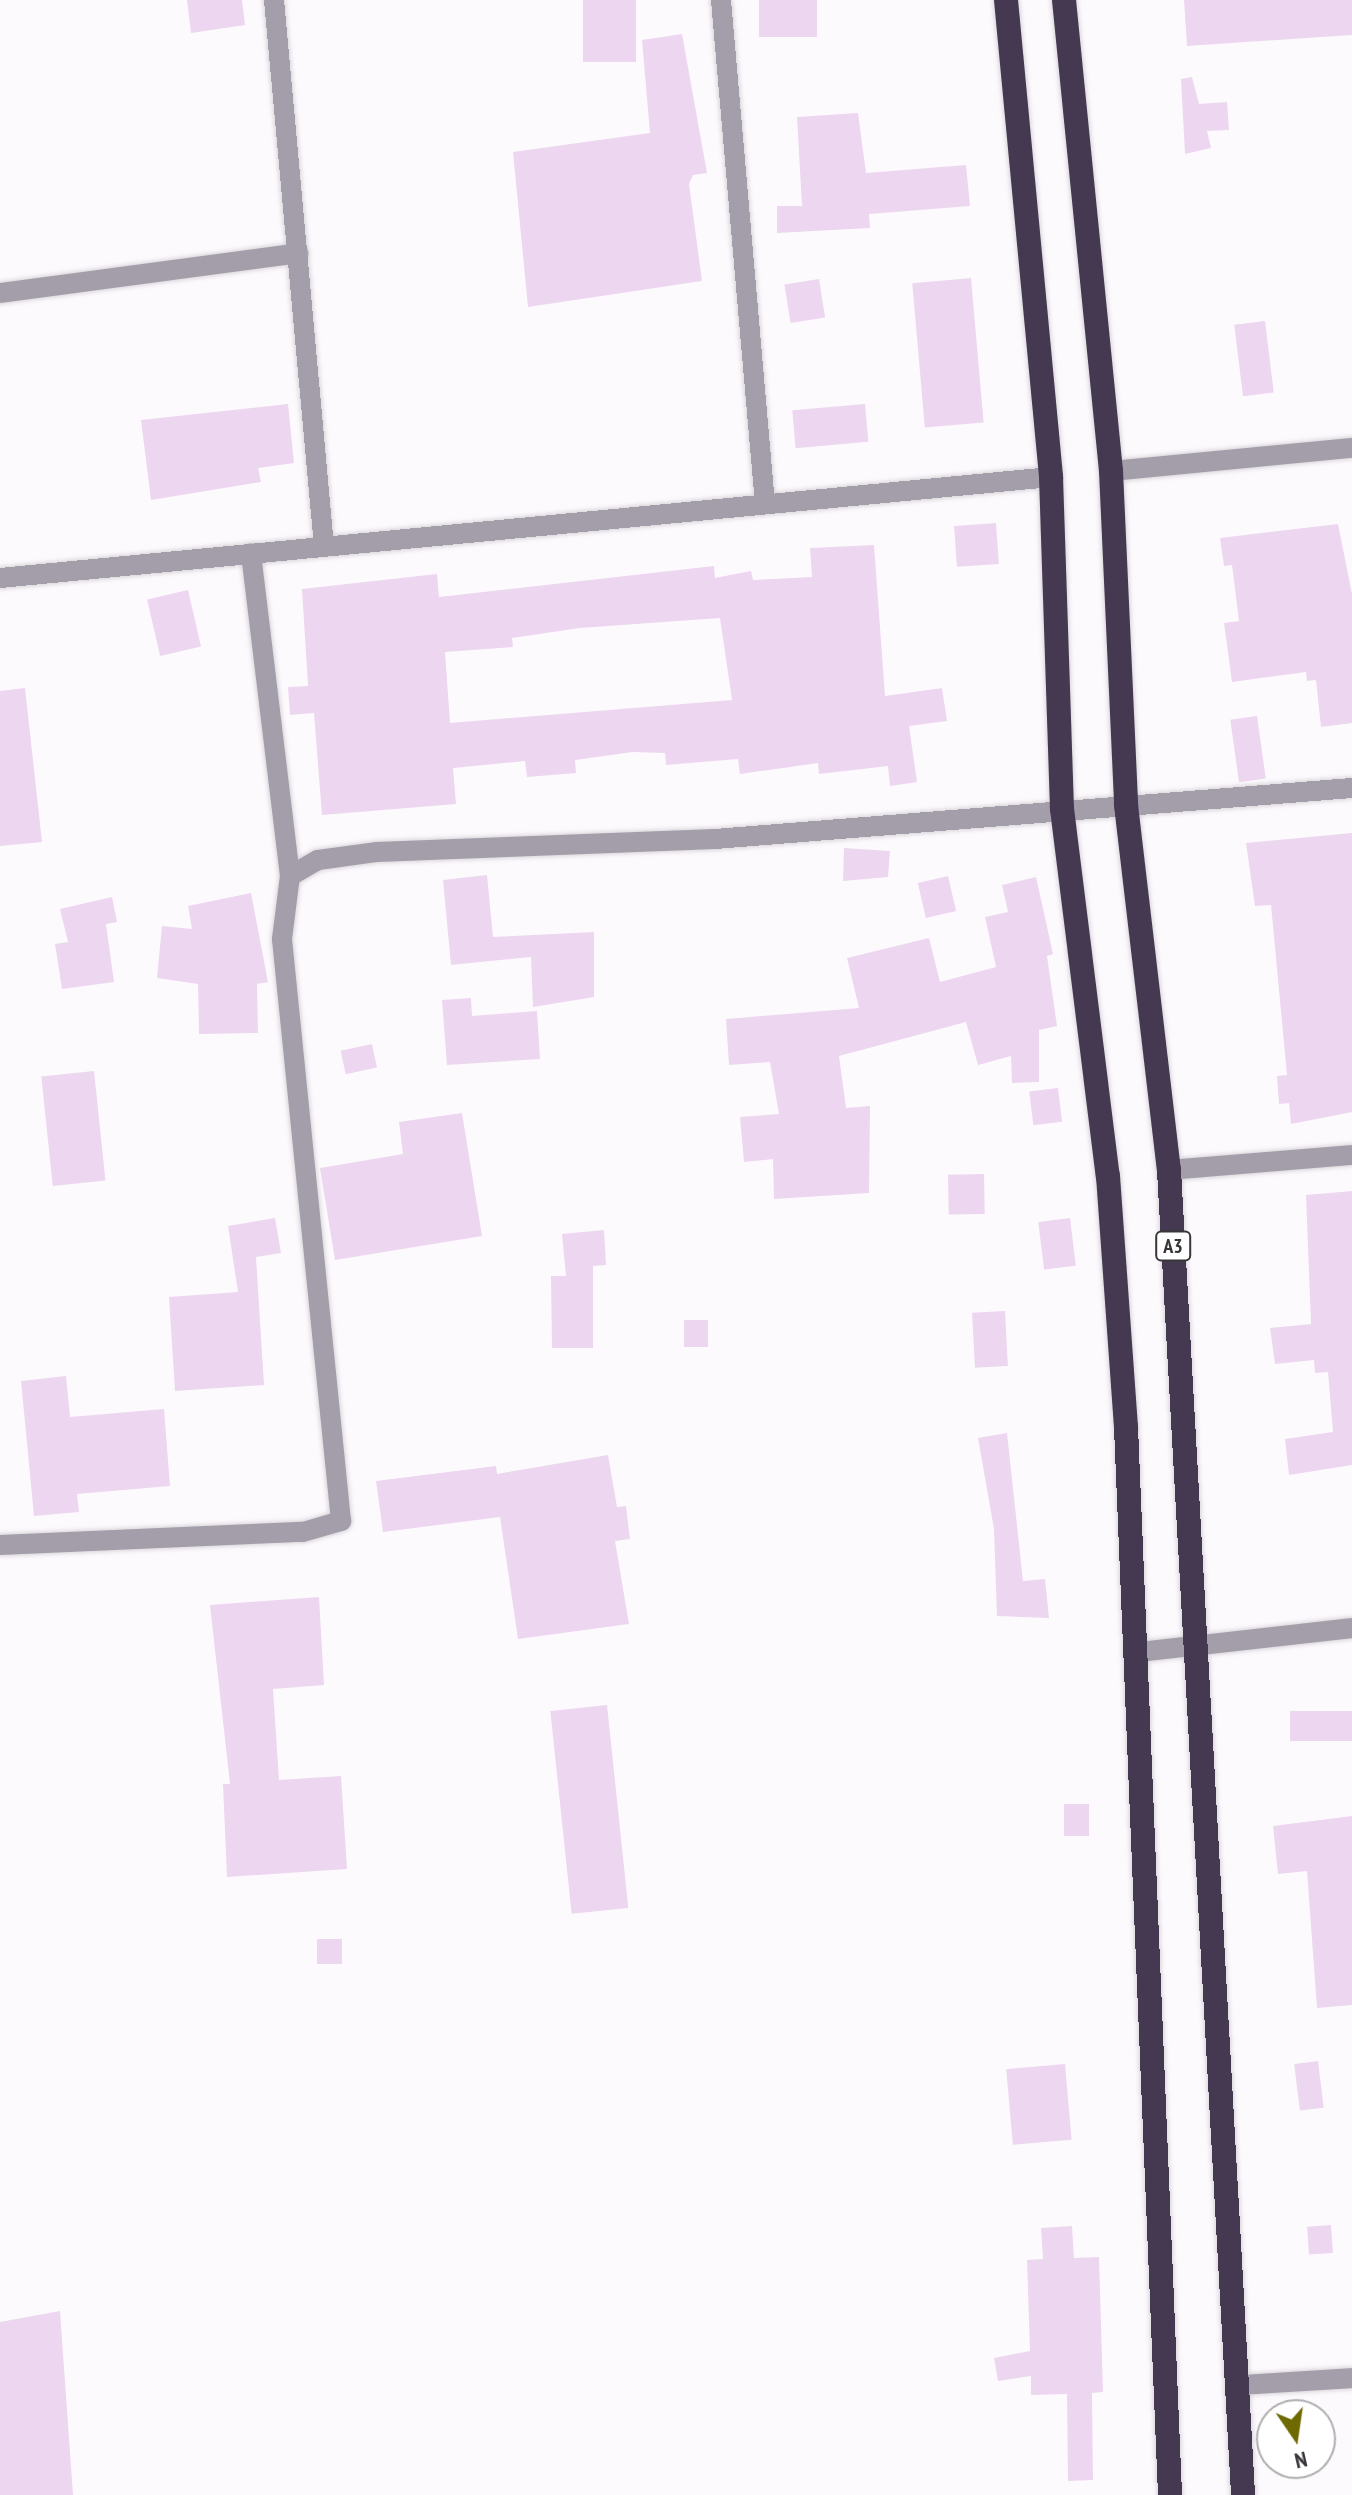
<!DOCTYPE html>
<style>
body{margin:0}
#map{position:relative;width:1352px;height:2495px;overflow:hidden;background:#fdfafe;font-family:"PT Sans Narrow",sans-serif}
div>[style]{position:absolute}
.building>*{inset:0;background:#edd6ef;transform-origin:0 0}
.roads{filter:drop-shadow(0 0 2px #dad7db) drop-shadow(0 0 2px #dad7db)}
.street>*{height:20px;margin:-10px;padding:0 10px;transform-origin:10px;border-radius:10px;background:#a49eab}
.highway>*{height:24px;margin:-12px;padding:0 12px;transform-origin:12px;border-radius:12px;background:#453951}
span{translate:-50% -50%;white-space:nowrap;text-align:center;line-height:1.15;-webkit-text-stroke:6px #fff;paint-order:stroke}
.shield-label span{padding:2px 6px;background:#fff;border:2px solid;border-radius:6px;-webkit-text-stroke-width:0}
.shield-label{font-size:20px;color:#393639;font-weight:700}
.north{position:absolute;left:1256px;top:2399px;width:80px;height:80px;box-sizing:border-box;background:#fff;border:2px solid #b0afb0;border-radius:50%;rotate:167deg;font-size:22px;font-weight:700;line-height:32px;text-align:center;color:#393639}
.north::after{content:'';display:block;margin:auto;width:28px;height:36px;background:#6e6901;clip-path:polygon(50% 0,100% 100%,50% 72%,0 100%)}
</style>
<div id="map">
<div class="building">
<div style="clip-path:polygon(187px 0,242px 0,245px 25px,191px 33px)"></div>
<div style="left:583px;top:0;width:53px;height:62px"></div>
<div style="left:759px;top:0;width:58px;height:37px"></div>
<div style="clip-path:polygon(1184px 0,1352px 0,1352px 35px,1187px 46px)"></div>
<div style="clip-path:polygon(682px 34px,707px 173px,693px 175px,689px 184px,702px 281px,528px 307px,513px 152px,650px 133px,642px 40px)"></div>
<div style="clip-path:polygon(1192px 77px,1199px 104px,1227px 102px,1229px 130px,1207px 131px,1211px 148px,1185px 154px,1181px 79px)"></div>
<div style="clip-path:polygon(858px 113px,866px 173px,966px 165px,970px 206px,869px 214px,870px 228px,777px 233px,777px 206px,802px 206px,797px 117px)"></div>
<div style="left:971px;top:278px;width:145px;height:59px;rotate:85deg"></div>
<div style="left:819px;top:279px;width:39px;height:35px;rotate:81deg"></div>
<div style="left:1265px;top:321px;width:72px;height:31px;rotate:83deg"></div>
<div style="clip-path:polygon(288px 404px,294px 463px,258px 468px,261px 482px,151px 500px,141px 420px)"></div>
<div style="left:865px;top:404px;width:38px;height:73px;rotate:85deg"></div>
<div style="left:996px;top:523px;width:41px;height:42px;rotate:86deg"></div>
<div style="clip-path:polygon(1338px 524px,1352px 594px,1352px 723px,1321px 727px,1316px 680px,1307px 681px,1306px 672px,1232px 682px,1224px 623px,1239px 621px,1232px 565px,1224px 566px,1220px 538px)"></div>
<div style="clip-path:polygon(evenodd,874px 545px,885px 696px,942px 688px,947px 721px,909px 726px,917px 782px,890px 786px,888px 766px,819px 774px,818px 763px,740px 774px,738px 759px,666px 765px,665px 753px,633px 752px,575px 760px,576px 773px,527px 777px,525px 761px,453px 768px,456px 804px,322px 815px,314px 713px,290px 715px,288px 687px,308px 686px,302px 589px,437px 574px,439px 597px,714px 566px,715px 578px,751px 571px,753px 580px,812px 577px,810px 548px,874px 545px,720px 618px,732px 700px,450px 723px,445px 652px,513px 647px,512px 638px,580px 628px,720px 618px)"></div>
<div style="left:188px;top:590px;width:58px;height:42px;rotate:77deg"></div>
<div style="clip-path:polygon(25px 688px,42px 842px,0 846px,0 691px)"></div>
<div style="left:1257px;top:716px;width:63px;height:27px;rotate:82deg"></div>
<div style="clip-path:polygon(1352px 833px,1352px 1112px,1291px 1124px,1289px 1103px,1279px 1104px,1277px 1076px,1287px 1075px,1271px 905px,1255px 906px,1246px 843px)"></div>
<div style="clip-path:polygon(844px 848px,890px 851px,888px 877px,843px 881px)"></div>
<div style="clip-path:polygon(487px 875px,493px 937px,594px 932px,594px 997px,533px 1007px,531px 957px,451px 965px,443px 880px)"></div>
<div style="left:948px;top:876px;width:36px;height:31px;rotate:77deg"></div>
<div style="clip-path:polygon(1036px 877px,1053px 954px,1047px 956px,1057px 1026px,1039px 1030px,1039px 1082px,1012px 1083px,1011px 1056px,978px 1065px,966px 1022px,839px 1056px,846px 1108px,870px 1106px,869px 1193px,774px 1199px,773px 1159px,744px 1162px,740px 1117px,779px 1114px,770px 1062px,729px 1065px,726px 1019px,859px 1008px,847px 958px,929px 938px,940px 982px,996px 967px,985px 917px,1008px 912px,1002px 885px)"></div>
<div style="clip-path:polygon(251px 893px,268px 982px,257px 984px,258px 1033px,199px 1034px,198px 984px,157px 978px,162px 926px,192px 929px,188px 906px)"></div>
<div style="clip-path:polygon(112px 897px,117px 922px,106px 924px,114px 982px,62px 989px,55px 944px,68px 942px,60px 909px)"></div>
<div style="clip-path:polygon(471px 998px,472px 1016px,537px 1011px,540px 1059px,447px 1065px,442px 1000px)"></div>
<div style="left:372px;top:1044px;width:24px;height:32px;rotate:78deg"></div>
<div style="left:94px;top:1071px;width:110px;height:53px;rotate:84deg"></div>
<div style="left:1058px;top:1088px;width:34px;height:29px;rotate:83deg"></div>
<div style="clip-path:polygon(462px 1113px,482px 1236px,335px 1260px,320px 1168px,403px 1154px,399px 1122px)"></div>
<div style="left:984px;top:1174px;width:40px;height:36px;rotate:89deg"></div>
<div style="clip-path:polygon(1352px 1191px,1352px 1465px,1289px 1475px,1285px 1439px,1333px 1432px,1328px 1372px,1315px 1373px,1314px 1360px,1275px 1364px,1270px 1328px,1311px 1324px,1306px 1195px)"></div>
<div style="clip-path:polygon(275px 1218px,281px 1253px,256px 1257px,264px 1385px,175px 1391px,169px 1297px,238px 1292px,228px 1226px)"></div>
<div style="left:1070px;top:1218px;width:48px;height:32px;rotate:83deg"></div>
<div style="clip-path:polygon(604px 1230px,606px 1265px,593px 1266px,593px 1348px,552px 1348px,551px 1276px,566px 1276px,562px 1234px)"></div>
<div style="left:1005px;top:1311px;width:55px;height:33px;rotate:87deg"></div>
<div style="left:684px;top:1320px;width:24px;height:27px"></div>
<div style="clip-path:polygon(66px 1376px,70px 1417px,164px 1409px,170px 1486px,77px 1494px,79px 1512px,34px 1516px,21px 1381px)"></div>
<div style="clip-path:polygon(1007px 1433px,1023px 1581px,1045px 1579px,1049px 1618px,997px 1616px,994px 1529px,978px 1438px)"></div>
<div style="clip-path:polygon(608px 1455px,617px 1507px,626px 1506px,630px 1539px,615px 1541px,629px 1624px,518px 1639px,500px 1517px,383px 1532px,376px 1481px,496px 1466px,497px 1474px)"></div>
<div style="clip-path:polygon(319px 1597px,324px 1685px,273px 1689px,279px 1780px,341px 1776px,347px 1869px,227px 1877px,223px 1784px,230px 1784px,210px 1605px)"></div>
<div style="left:607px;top:1705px;width:204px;height:57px;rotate:84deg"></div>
<div style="left:1352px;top:1711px;width:30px;height:62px;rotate:90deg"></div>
<div style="left:1064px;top:1804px;width:25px;height:32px"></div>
<div style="clip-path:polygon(1352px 1816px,1352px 2005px,1317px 2008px,1307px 1871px,1278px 1874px,1273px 1826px)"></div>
<div style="left:342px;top:1939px;width:25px;height:25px;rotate:90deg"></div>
<div style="left:1318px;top:2061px;width:47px;height:24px;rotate:83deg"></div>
<div style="left:1065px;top:2064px;width:76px;height:59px;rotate:85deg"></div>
<div style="left:1331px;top:2225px;width:28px;height:24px;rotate:86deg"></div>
<div style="clip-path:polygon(1072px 2226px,1074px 2258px,1099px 2257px,1103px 2392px,1092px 2393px,1093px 2480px,1068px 2481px,1067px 2394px,1031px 2395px,1031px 2376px,998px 2381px,994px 2358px,1030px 2351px,1027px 2260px,1043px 2259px,1041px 2228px)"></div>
<div style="clip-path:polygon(60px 2311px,73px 2495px,0 2495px,0 2322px)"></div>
</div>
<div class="roads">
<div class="street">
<div style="left:274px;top:0;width:548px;rotate:84.77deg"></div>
<div style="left:721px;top:0;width:506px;rotate:85.01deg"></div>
<div style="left:0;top:293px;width:301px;rotate:-7.6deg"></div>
<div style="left:1111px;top:471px;width:242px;rotate:-5.5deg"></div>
<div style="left:0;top:578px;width:1056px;rotate:-5.49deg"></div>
<div style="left:290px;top:876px;width:32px;rotate:-30deg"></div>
<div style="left:318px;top:860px;width:60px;rotate:-7.7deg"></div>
<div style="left:377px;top:852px;width:338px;rotate:-2.2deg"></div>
<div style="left:715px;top:839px;width:639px;rotate:-4.58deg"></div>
<div style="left:1169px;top:1170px;width:184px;rotate:-4.7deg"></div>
<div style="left:0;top:1545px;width:303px;rotate:-2.5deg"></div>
<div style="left:303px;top:1532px;width:40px;rotate:-16deg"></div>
<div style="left:341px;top:1521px;width:585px;rotate:-95.79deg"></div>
<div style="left:282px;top:939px;width:64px;rotate:-82.8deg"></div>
<div style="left:290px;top:876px;width:325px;rotate:-96.9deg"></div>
<div style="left:1139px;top:1652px;width:214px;rotate:-6.4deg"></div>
<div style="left:1241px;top:2385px;width:111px;rotate:-3.6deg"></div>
</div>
<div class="highway">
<div style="left:1006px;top:0;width:479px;rotate:84.6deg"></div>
<div style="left:1051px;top:477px;width:332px;rotate:88.1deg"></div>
<div style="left:1062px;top:809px;width:370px;rotate:82.9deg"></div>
<div style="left:1108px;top:1176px;width:252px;rotate:85.9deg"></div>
<div style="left:1126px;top:1427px;width:1069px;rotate:87.64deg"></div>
<div style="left:1064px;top:0;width:473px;rotate:84.3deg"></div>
<div style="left:1111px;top:471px;width:334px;rotate:87.4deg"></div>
<div style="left:1126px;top:805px;width:368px;rotate:83.3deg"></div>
<div style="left:1169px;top:1170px;width:1327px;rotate:86.8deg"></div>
</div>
</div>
<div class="shield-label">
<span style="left:1173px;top:1246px">A3</span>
</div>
<div class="north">N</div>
</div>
